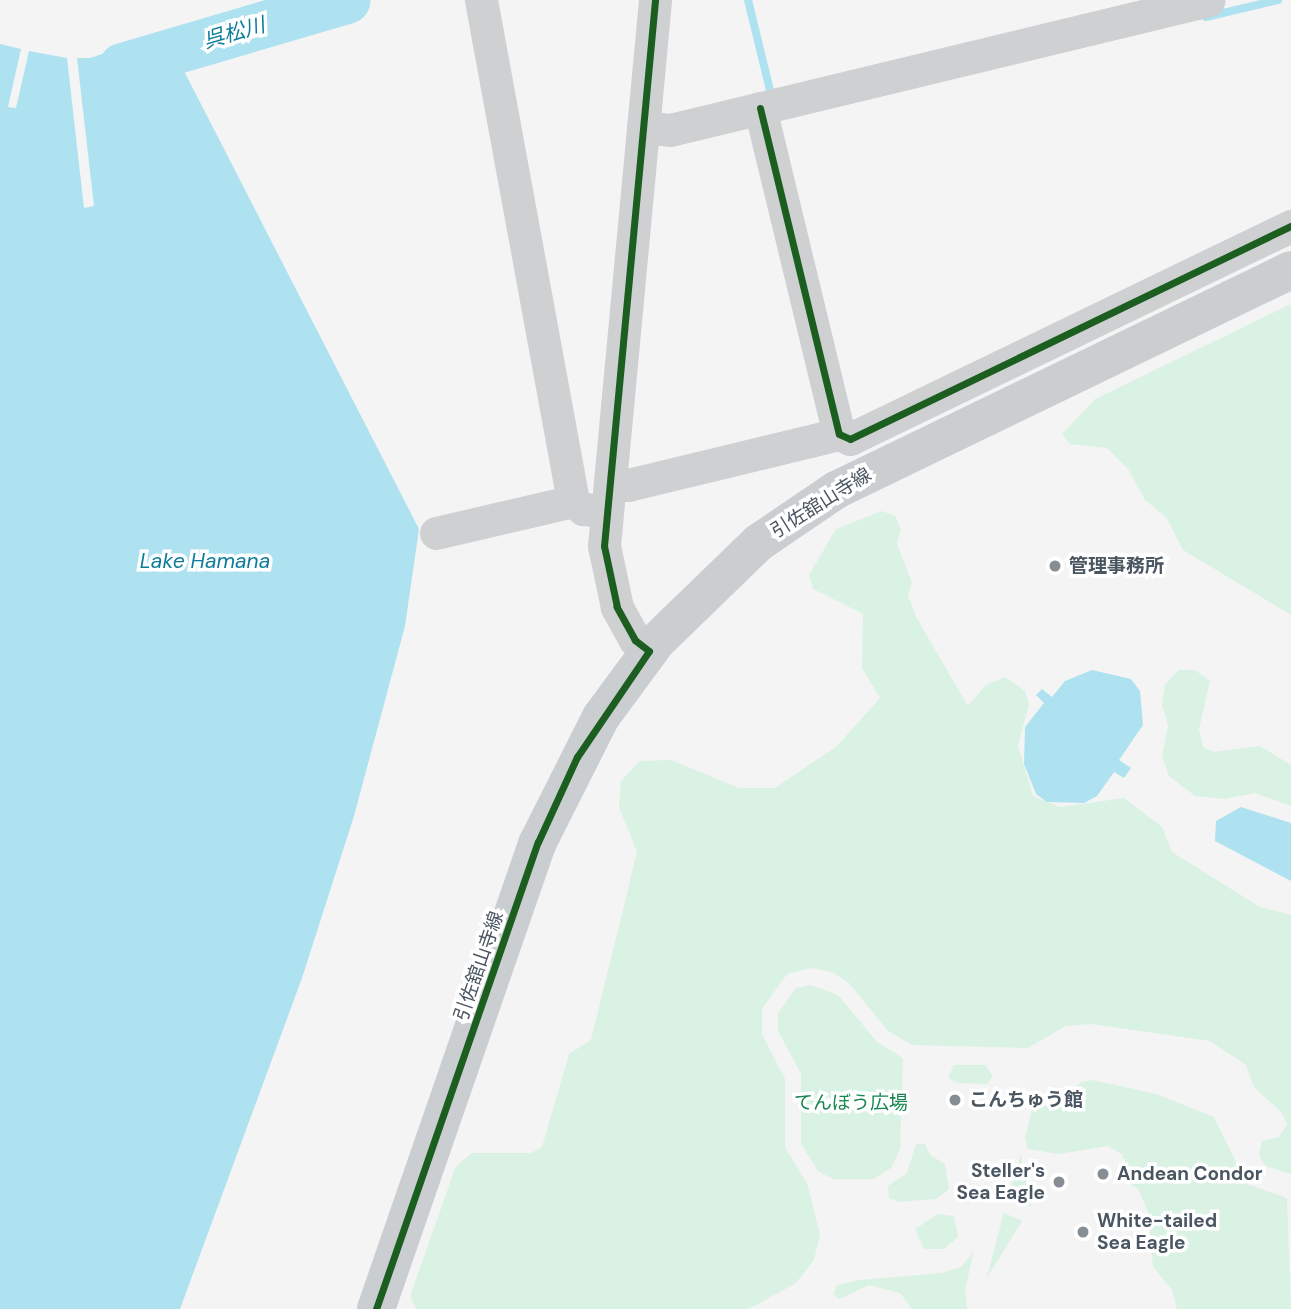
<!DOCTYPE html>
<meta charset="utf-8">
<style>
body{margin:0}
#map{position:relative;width:1291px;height:1309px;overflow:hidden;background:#f4f4f4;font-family:"DM Sans","Noto Sans JP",sans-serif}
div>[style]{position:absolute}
.green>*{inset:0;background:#d9f2e3}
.water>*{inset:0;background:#aee2f0}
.stream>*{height:8px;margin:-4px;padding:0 4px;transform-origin:4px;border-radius:4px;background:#aee2f0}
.river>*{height:47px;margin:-23.5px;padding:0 23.5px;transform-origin:23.5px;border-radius:23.5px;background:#aee2f0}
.minor>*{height:33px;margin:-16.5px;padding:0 16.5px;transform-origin:16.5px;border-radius:16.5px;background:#ced0d2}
.major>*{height:38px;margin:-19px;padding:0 19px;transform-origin:19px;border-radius:19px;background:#caced1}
.cycleway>*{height:7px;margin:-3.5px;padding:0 3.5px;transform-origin:3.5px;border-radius:3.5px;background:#1b5e20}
.dots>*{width:19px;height:19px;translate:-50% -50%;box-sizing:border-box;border:4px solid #fff;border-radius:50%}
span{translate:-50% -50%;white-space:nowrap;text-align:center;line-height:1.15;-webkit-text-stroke:7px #fff;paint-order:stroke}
.street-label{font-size:19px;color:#4a5661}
.poi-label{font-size:19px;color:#4a5661;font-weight:700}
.left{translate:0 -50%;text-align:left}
.right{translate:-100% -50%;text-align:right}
.park-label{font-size:19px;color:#17864f}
.water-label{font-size:21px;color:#0c7c9b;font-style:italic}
</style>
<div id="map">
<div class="green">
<div style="clip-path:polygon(1291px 304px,1291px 615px,1183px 550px,1166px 517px,1145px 500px,1128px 469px,1107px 448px,1070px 444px,1062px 434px,1095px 399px)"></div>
<div style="clip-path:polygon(882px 511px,895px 516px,901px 529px,897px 544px,912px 583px,908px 595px,916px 617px,968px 706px,986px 685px,1005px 677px,1025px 691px,1029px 704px,1018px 746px,1033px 796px,1060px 807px,1124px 798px,1162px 827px,1172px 852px,1260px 907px,1291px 915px,1291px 1174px,1265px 1166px,1259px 1154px,1262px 1141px,1279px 1137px,1287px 1124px,1282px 1113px,1254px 1087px,1246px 1065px,1210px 1041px,1091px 1024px,1066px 1026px,1028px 1048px,912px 1045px,888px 1031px,849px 983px,832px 972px,811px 968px,787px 974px,762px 1009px,762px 1034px,785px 1079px,785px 1147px,807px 1183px,820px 1235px,814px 1260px,796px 1283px,749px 1309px,416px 1309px,410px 1296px,456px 1166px,472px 1153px,531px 1153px,542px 1147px,569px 1054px,591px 1040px,637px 852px,619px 807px,621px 781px,640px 761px,671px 760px,739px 788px,775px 788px,837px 746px,880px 698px,862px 668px,863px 614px,813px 589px,809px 575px,836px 529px)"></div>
<div style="clip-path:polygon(1179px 670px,1195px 670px,1210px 681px,1199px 729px,1203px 747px,1214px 752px,1260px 746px,1291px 765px,1291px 806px,1255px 793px,1224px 799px,1195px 796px,1169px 776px,1162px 756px,1168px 726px,1162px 704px,1165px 684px)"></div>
<div style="clip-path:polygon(811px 985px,838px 995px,877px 1042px,903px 1058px,900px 1149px,891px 1168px,874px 1179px,833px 1179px,818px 1171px,801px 1144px,801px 1074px,778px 1031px,778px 1013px,796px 988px)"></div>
<div style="clip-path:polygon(954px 1065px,985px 1065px,993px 1076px,987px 1084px,957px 1083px,948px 1077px)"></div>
<div style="clip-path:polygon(1093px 1080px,1156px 1094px,1214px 1117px,1247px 1184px,1287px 1198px,1291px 1309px,1177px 1309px,1172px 1290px,1153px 1267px,1148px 1211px,1138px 1189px,1126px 1181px,1122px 1154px,1108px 1146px,1059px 1154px,1028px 1149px,1025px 1137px,1032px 1109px,1065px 1099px,1081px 1082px)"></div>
<div style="clip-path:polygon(916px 1144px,925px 1144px,930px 1155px,945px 1164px,949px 1189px,936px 1199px,898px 1202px,889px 1198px,888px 1186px,907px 1173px)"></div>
<div style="clip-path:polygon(1021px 1154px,1021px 1155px,1031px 1207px,1008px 1197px)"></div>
<div style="clip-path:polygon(1004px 1213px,1022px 1221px,988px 1276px,987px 1276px)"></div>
<div style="clip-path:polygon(938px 1214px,954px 1216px,958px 1237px,944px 1249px,924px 1249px,915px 1229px)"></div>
<div style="clip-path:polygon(974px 1251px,965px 1289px,967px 1309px,912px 1309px,900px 1293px,869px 1285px,839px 1299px,833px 1294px,837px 1285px,859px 1280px,942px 1273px,961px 1267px)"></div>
</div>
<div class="water">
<div style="clip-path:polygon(165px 34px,419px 529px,405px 626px,354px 816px,302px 978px,180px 1309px,0 1309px,0 44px,21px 49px,8px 107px,16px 108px,29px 51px,67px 58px,84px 208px,94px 206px,77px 58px,90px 58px)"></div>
<div style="clip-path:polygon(1092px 670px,1131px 679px,1140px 691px,1143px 725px,1119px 760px,1131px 768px,1124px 778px,1114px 772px,1097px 796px,1084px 803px,1047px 802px,1036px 794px,1024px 764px,1025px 727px,1044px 703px,1036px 695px,1042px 689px,1052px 697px,1065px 681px)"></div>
<div style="clip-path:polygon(1241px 807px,1291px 823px,1291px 881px,1215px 841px,1216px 821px)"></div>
</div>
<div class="stream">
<div style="left:748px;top:0;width:93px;rotate:76.3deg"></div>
<div style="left:1206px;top:17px;width:74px;rotate:-13.3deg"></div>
</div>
<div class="river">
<div style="left:124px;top:77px;width:11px;rotate:-100deg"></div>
<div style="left:122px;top:66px;width:234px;rotate:-16.4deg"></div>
</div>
<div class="minor">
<div style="left:481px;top:0;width:509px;rotate:79.59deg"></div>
<div style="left:573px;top:501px;width:13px;rotate:39deg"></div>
<div style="left:583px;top:509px;width:24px;rotate:5deg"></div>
<div style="left:760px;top:108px;width:335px;rotate:76.4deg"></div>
<div style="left:839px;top:434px;width:12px;rotate:24deg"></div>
<div style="left:850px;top:439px;width:490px;rotate:-25.8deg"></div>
<div style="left:643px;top:127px;width:27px;rotate:6deg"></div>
<div style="left:670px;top:130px;width:554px;rotate:-13.56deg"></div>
<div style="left:610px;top:483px;width:18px;rotate:6deg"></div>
<div style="left:628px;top:485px;width:217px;rotate:-13.6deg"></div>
<div style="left:436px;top:533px;width:141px;rotate:-13.1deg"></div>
<div style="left:649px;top:651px;width:18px;rotate:-142deg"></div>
<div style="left:635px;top:640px;width:38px;rotate:-119deg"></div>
<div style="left:617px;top:607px;width:62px;rotate:-102deg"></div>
<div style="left:604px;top:546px;width:548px;rotate:-84.66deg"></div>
</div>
<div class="major">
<div style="left:376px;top:1309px;width:494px;rotate:-70.9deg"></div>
<div style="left:538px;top:842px;width:140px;rotate:-63.3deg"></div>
<div style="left:601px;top:717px;width:94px;rotate:-53.6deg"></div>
<div style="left:657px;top:641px;width:141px;rotate:-44.1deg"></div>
<div style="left:758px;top:543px;width:94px;rotate:-34.2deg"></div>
<div style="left:836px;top:490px;width:505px;rotate:-25.8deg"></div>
</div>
<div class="cycleway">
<div style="left:760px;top:108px;width:335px;rotate:76.4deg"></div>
<div style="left:839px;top:434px;width:12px;rotate:24deg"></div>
<div style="left:850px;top:439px;width:490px;rotate:-25.8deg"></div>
<div style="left:376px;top:1309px;width:494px;rotate:-70.9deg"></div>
<div style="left:538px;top:842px;width:94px;rotate:-65.4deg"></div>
<div style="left:577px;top:757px;width:128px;rotate:-55.8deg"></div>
<div style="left:649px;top:651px;width:18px;rotate:-142deg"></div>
<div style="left:635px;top:640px;width:38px;rotate:-119deg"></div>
<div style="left:617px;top:607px;width:62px;rotate:-102deg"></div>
<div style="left:604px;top:546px;width:548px;rotate:-84.66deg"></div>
</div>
<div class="dots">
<div style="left:1055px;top:566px;background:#868d94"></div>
<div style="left:955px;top:1100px;background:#868d94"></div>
<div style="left:1103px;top:1174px;background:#868d94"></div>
<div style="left:1059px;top:1182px;background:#868d94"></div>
<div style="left:1083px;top:1232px;background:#868d94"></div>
</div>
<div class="street-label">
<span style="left:821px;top:503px;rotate:-32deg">引佐舘山寺線</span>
<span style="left:479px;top:966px;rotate:-71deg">引佐舘山寺線</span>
</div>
<div class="poi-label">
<span class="left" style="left:1069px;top:566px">管理事務所</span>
<span class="left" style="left:969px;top:1100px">こんちゅう館</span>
<span class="right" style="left:1045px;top:1182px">Steller's<br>Sea Eagle</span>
<span class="left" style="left:1117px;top:1174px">Andean Condor</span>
<span class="left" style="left:1097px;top:1232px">White-tailed<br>Sea Eagle</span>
</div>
<div class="park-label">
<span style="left:851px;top:1103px">てんぼう広場</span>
</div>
<div class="water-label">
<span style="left:234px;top:33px;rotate:-16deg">呉松川</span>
<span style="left:205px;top:561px">Lake Hamana</span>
</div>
</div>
